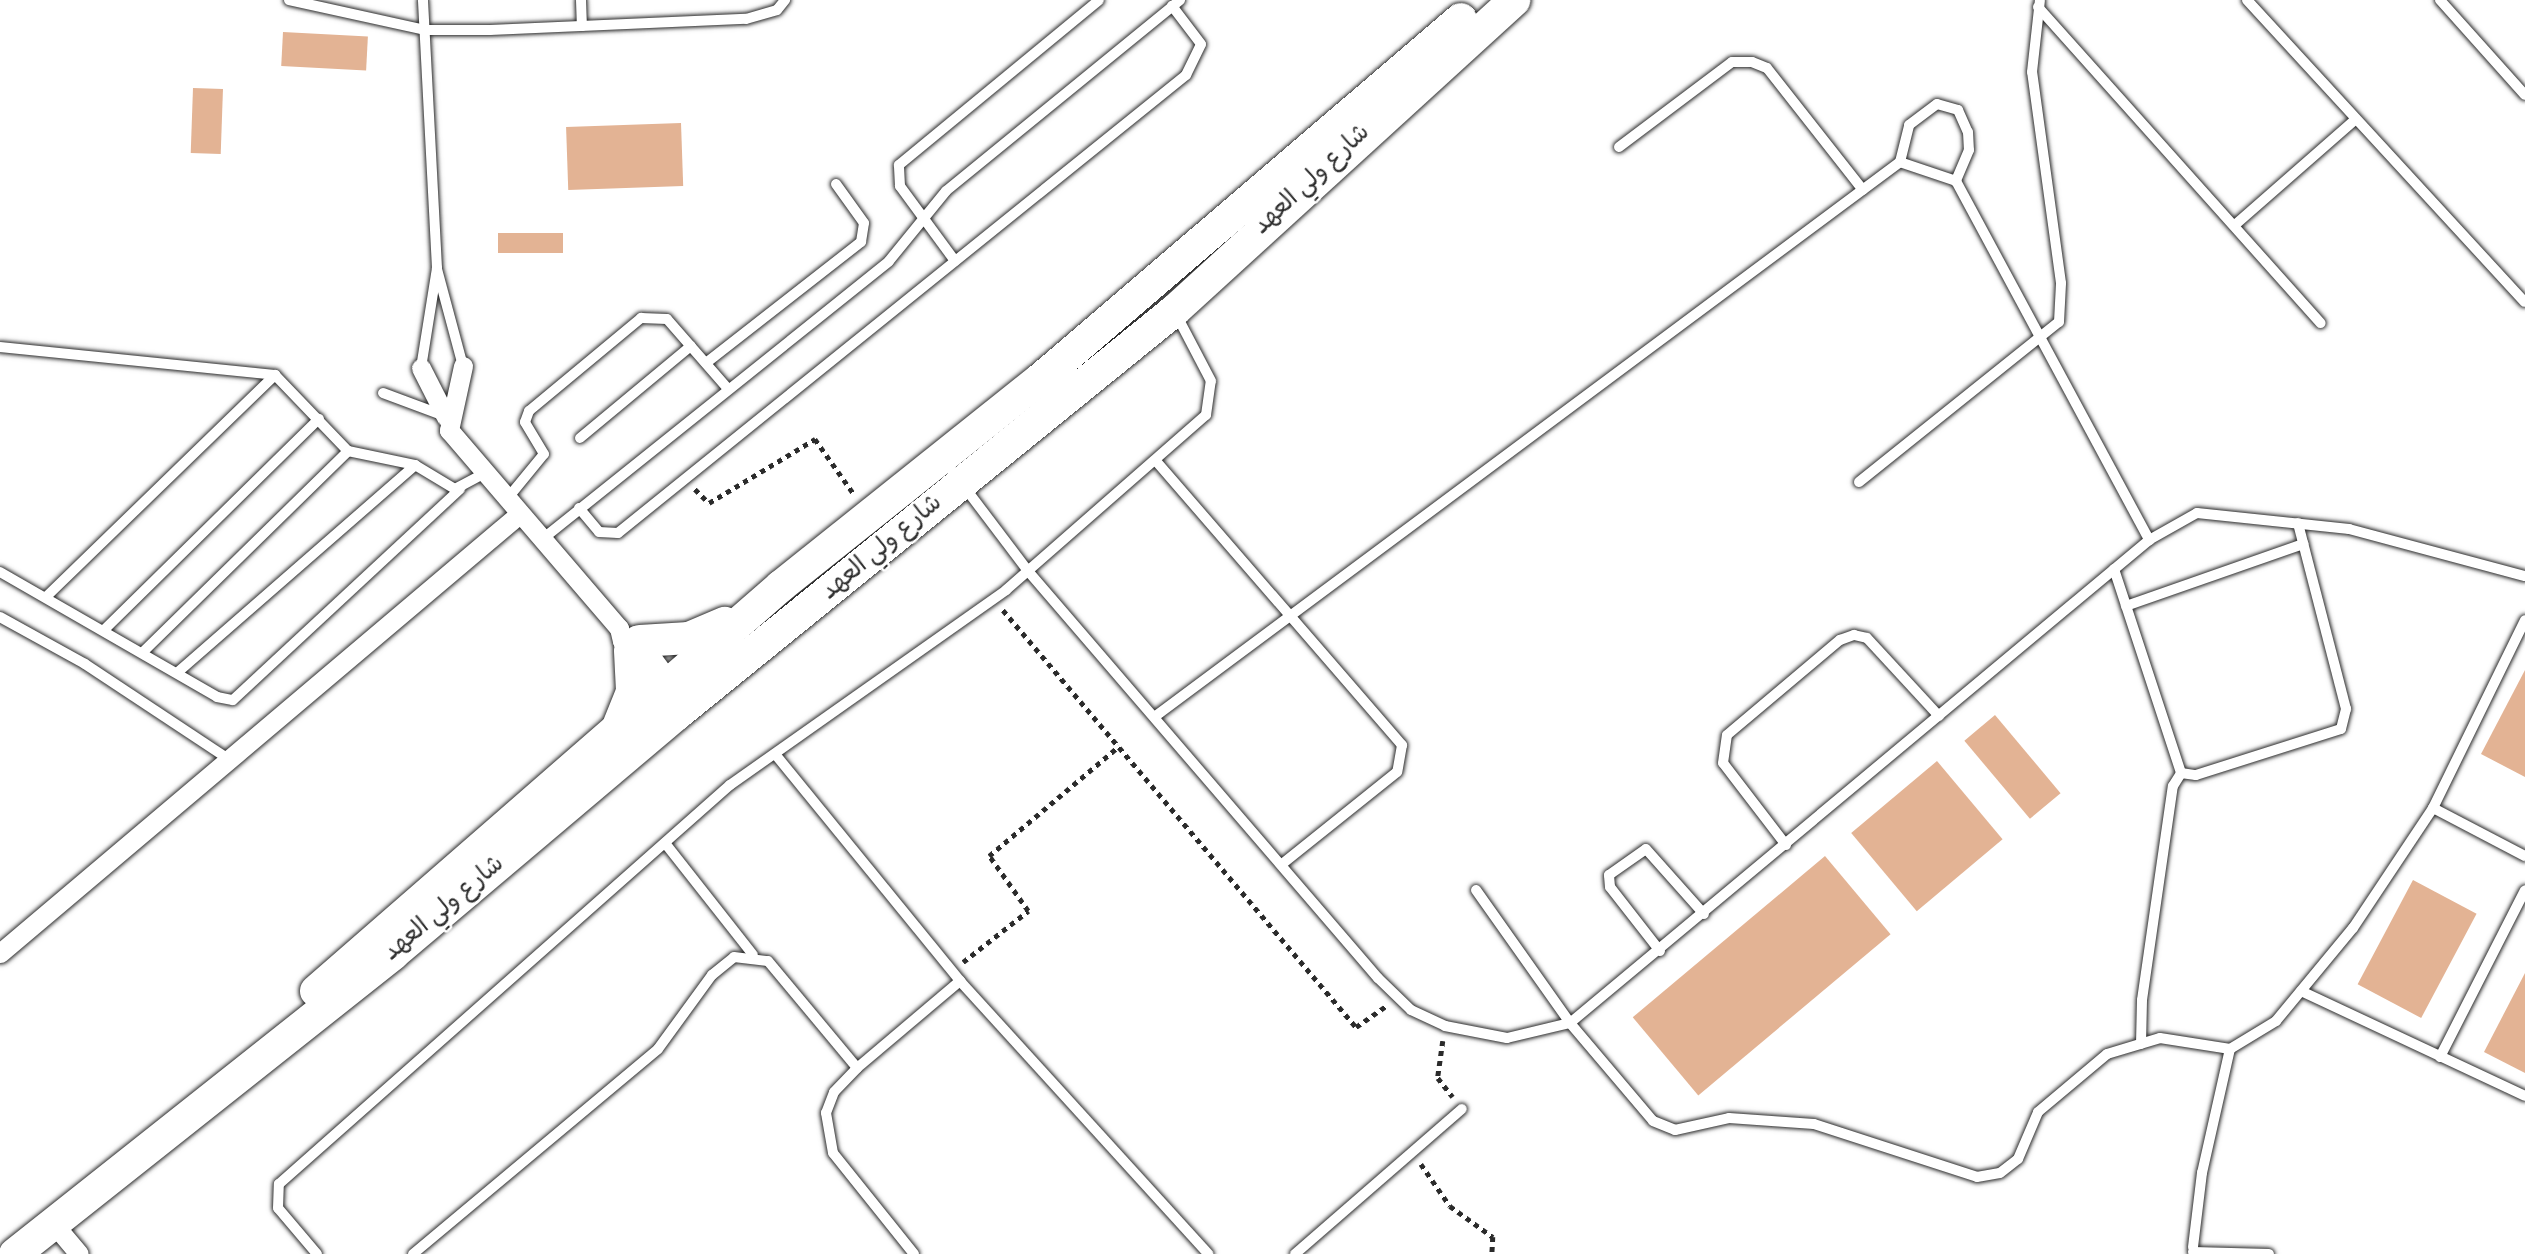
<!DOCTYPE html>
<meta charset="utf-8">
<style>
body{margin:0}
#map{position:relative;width:2525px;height:1254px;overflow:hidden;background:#fff;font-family:Dekko,"Playpen Sans Arabic",sans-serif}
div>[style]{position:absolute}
.building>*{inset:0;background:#e3b394;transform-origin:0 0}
.path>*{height:4.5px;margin-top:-2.25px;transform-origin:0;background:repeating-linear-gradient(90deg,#2b2b2b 0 5px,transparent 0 10px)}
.roads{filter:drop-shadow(0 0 2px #2b2b2b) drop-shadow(0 0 2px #2b2b2b)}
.lane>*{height:10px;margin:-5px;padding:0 5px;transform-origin:5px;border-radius:5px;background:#fff}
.street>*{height:19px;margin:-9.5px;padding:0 9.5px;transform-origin:9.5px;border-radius:9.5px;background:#fff}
.primary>*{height:32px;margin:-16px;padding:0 16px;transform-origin:16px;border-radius:16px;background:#fff}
span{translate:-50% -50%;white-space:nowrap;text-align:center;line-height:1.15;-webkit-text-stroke:5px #fff;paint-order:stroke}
.street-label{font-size:24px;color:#2b2b2b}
</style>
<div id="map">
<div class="building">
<div style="left:283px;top:32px;width:85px;height:34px;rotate:3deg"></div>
<div style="left:193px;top:88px;width:30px;height:65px;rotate:2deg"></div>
<div style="left:681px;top:123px;width:63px;height:115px;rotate:88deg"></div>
<div style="left:563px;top:233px;width:20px;height:65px;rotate:90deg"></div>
<div style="clip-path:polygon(2525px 670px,2525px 777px,2481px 754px)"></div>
<div style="left:1995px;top:715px;width:102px;height:40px;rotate:50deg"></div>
<div style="left:1937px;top:761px;width:102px;height:112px;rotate:50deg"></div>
<div style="left:1825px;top:856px;width:102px;height:251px;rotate:50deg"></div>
<div style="left:2413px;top:880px;width:72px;height:118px;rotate:28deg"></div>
<div style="clip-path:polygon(2525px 973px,2525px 1073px,2484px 1052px)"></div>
</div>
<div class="path">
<div style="left:695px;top:489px;width:20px;rotate:45deg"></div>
<div style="left:709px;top:503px;width:124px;rotate:-31.1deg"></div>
<div style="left:815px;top:439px;width:67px;rotate:54.7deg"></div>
<div style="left:1003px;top:610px;width:546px;rotate:49.75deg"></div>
<div style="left:1356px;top:1027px;width:37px;rotate:-35deg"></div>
<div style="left:963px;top:962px;width:83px;rotate:-38.1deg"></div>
<div style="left:1028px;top:911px;width:67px;rotate:-125.3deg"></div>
<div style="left:989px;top:856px;width:170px;rotate:-40.2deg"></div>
<div style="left:1443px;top:1041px;width:37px;rotate:98deg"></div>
<div style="left:1438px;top:1078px;width:24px;rotate:52deg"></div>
<div style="left:1421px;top:1164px;width:51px;rotate:55.4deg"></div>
<div style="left:1450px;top:1206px;width:53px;rotate:35.8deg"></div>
<div style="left:1493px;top:1237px;width:17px;rotate:93deg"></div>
</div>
<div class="roads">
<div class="lane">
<div style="left:289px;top:0;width:139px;rotate:12.4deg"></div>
<div style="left:425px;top:30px;width:65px"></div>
<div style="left:490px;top:30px;width:256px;rotate:-2.5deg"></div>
<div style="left:746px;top:19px;width:32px;rotate:-16deg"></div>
<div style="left:777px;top:10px;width:13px;rotate:-51deg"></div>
<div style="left:581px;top:0;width:26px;rotate:88deg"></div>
<div style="left:2247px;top:0;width:410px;rotate:47.4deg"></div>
<div style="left:2440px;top:0;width:127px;rotate:48.2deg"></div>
<div style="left:2038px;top:7px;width:424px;rotate:48.2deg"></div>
<div style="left:1619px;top:147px;width:141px;rotate:-37deg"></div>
<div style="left:1732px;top:62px;width:20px"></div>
<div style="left:1752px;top:62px;width:16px;rotate:22deg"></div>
<div style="left:1767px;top:68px;width:155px;rotate:51.8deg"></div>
<div style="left:1900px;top:162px;width:59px;rotate:18.7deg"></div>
<div style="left:2236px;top:224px;width:159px;rotate:-41.2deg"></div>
<div style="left:955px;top:261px;width:93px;rotate:-126.3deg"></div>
<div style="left:900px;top:186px;width:21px;rotate:-93deg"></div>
<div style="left:899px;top:165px;width:259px;rotate:-39.5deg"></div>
<div style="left:437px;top:269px;width:100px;rotate:75deg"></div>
<div style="left:0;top:347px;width:276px;rotate:5.8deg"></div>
<div style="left:275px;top:375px;width:105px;rotate:46.2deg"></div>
<div style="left:348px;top:451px;width:68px;rotate:11.8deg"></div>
<div style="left:415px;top:465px;width:47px;rotate:31deg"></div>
<div style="left:455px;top:489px;width:30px;rotate:-28deg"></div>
<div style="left:706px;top:363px;width:197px;rotate:-38deg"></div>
<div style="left:861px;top:242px;width:19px;rotate:-81deg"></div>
<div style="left:864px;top:223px;width:48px;rotate:-125.7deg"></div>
<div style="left:421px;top:368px;width:101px;rotate:-80.9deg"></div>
<div style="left:437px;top:268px;width:268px;rotate:-93deg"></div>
<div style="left:383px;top:393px;width:63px;rotate:20.4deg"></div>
<div style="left:580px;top:438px;width:144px;rotate:-39.7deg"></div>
<div style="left:944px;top:460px;width:139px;rotate:52.9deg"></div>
<div style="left:1028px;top:571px;width:537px;rotate:49.31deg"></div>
<div style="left:1378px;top:978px;width:46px;rotate:44.1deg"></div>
<div style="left:1411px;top:1010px;width:38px;rotate:25deg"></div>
<div style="left:1445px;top:1026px;width:63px;rotate:11deg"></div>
<div style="left:1507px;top:1038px;width:65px;rotate:-13.4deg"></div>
<div style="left:1570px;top:1023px;width:754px;rotate:-39.83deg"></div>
<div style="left:2149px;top:540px;width:55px;rotate:-29.4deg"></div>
<div style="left:2197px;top:513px;width:153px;rotate:6deg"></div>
<div style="left:2349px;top:529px;width:182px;rotate:15deg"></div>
<div style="left:1156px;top:461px;width:376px;rotate:49.1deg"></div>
<div style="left:1402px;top:745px;width:27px;rotate:100deg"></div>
<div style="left:1397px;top:772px;width:147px;rotate:141.3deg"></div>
<div style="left:1859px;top:482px;width:256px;rotate:-38.7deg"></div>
<div style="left:2059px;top:322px;width:39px;rotate:-87deg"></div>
<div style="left:2061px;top:283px;width:213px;rotate:-97.8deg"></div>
<div style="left:2032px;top:72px;width:72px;rotate:-83.7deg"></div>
<div style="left:507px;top:499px;width:58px;rotate:-50.6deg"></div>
<div style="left:544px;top:454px;width:37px;rotate:-121deg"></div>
<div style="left:525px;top:422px;width:12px;rotate:-70deg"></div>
<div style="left:529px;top:411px;width:146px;rotate:-39.7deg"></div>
<div style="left:641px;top:318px;width:26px;rotate:2deg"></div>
<div style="left:667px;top:319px;width:93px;rotate:48.9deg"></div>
<div style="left:579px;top:508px;width:31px;rotate:50deg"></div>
<div style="left:599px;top:532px;width:19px;rotate:3deg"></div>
<div style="left:618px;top:533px;width:730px;rotate:-38.88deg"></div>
<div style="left:1186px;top:75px;width:34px;rotate:-64deg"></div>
<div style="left:1201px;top:44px;width:48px;rotate:-127.3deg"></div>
<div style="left:540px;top:541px;width:447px;rotate:-38.7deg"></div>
<div style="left:889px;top:261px;width:90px;rotate:-50.8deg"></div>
<div style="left:946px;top:191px;width:302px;rotate:-39.2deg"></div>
<div style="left:2114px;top:569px;width:215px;rotate:71.8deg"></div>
<div style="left:0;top:572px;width:250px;rotate:29.9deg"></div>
<div style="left:217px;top:697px;width:16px;rotate:11deg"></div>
<div style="left:233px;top:700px;width:310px;rotate:-42.9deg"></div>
<div style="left:47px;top:596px;width:318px;rotate:-44.1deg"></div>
<div style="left:2126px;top:606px;width:188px;rotate:-19.3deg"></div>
<div style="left:0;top:617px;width:97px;rotate:28.9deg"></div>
<div style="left:85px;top:664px;width:174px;rotate:33.5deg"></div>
<div style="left:105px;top:629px;width:300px;rotate:-44.5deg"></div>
<div style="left:144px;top:651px;width:286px;rotate:-44.4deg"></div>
<div style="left:178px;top:672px;width:315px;rotate:-41.1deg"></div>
<div style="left:1157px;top:715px;width:926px;rotate:-36.66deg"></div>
<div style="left:1900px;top:162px;width:38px;rotate:-76deg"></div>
<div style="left:1909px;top:125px;width:35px;rotate:-37deg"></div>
<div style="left:1937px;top:104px;width:22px;rotate:16deg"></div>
<div style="left:1958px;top:110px;width:24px;rotate:66deg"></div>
<div style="left:1968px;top:132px;width:18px;rotate:87deg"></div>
<div style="left:1969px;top:150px;width:34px;rotate:113deg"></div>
<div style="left:1956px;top:181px;width:408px;rotate:61.7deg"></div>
<div style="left:775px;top:754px;width:293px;rotate:50.8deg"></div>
<div style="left:960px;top:981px;width:369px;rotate:47.7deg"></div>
<div style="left:2181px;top:773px;width:15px;rotate:8deg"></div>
<div style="left:2196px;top:775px;width:152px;rotate:-17.6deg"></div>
<div style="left:2341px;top:729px;width:21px;rotate:-76deg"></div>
<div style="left:2346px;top:709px;width:192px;rotate:-104.5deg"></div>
<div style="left:2433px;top:808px;width:104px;rotate:27.6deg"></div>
<div style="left:665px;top:843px;width:142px;rotate:51.8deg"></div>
<div style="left:1786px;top:845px;width:103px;rotate:-127.5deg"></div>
<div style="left:1723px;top:763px;width:28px;rotate:-82deg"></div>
<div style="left:1727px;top:735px;width:148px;rotate:-40.1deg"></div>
<div style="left:1840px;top:640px;width:15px;rotate:-20deg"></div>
<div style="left:1854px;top:635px;width:13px;rotate:13deg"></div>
<div style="left:1867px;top:638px;width:106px;rotate:47.3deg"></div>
<div style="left:1476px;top:890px;width:163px;rotate:54.7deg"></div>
<div style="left:1570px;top:1023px;width:128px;rotate:49.7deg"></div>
<div style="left:1653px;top:1121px;width:24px;rotate:22deg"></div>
<div style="left:1675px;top:1130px;width:55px;rotate:-12.5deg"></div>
<div style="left:1729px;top:1118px;width:85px;rotate:4deg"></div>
<div style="left:1814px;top:1124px;width:171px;rotate:18deg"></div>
<div style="left:1977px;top:1177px;width:23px;rotate:-10deg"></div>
<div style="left:2000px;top:1173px;width:23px;rotate:-38deg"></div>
<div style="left:2018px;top:1159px;width:51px;rotate:-66.9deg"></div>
<div style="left:2038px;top:1112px;width:90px;rotate:-40deg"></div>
<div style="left:2107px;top:1054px;width:55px;rotate:-16.8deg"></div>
<div style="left:2160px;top:1038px;width:71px;rotate:8.9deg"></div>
<div style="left:2230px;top:1049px;width:54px;rotate:-31.3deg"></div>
<div style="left:2276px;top:1021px;width:121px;rotate:-50.4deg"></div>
<div style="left:2353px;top:928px;width:144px;rotate:-56.3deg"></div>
<div style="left:2433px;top:808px;width:209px;rotate:-63.9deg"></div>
<div style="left:1660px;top:951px;width:81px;rotate:-128deg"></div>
<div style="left:1610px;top:887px;width:12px;rotate:-95deg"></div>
<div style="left:1609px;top:875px;width:45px;rotate:-35.1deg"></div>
<div style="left:1646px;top:849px;width:87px;rotate:48.3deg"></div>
<div style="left:2301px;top:991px;width:247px;rotate:25.1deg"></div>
<div style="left:2141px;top:1044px;width:44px;rotate:-88.7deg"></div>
<div style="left:2142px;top:1000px;width:216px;rotate:-81.8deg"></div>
<div style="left:2173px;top:786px;width:15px;rotate:-58deg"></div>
<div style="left:2440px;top:1057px;width:187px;rotate:-63deg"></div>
<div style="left:2193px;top:1247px;width:75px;rotate:-83.1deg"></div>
<div style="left:2202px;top:1173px;width:127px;rotate:-77.3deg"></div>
<div style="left:2193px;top:1252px;width:76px;rotate:1.5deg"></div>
<div style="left:317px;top:1254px;width:60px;rotate:-130.3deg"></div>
<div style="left:278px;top:1208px;width:24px;rotate:-88deg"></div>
<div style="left:279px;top:1184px;width:602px;rotate:-41.5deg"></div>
<div style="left:730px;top:785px;width:338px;rotate:-35.2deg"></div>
<div style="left:1006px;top:590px;width:266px;rotate:-41.2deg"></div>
<div style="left:1206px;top:415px;width:34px;rotate:-82deg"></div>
<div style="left:1211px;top:381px;width:76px;rotate:-117.6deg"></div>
<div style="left:413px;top:1254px;width:319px;rotate:-39.9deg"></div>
<div style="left:658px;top:1049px;width:92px;rotate:-53.9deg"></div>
<div style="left:712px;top:975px;width:28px;rotate:-39deg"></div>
<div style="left:734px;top:957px;width:34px;rotate:7deg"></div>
<div style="left:768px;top:961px;width:139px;rotate:50.2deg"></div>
<div style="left:914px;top:1254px;width:129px;rotate:-128.7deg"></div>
<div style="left:833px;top:1153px;width:41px;rotate:-99.9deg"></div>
<div style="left:826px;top:1113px;width:22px;rotate:-69deg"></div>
<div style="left:834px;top:1092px;width:33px;rotate:-46deg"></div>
<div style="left:857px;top:1068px;width:135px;rotate:-40.2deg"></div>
<div style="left:1295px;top:1254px;width:221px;rotate:-41deg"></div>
</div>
<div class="street">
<div style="left:463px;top:366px;width:66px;rotate:102.3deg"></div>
<div style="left:449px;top:430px;width:261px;rotate:49.4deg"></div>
<div style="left:619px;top:628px;width:13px;rotate:77deg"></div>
<div style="left:622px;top:641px;width:73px;rotate:51.1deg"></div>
<div style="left:421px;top:368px;width:55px;rotate:63deg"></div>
<div style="left:635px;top:635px;width:67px;rotate:53.5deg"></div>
<div style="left:0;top:953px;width:677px;rotate:-40.21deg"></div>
<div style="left:53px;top:1223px;width:40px;rotate:50deg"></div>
</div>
<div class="primary">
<div style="left:640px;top:641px;width:49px;rotate:-3.5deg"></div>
<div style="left:689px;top:638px;width:39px;rotate:-23deg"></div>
<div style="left:619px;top:724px;width:35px;rotate:-68deg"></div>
<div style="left:632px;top:691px;width:40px;rotate:-92.9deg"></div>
<div style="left:316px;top:991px;width:617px;rotate:-41.05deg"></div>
<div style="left:781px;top:586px;width:327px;rotate:-38.6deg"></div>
<div style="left:1037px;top:382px;width:558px;rotate:-40.57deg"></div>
<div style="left:15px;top:1254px;width:483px;rotate:-38.4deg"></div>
<div style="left:393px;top:954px;width:372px;rotate:-40.2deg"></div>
<div style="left:677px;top:714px;width:640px;rotate:-39.04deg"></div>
<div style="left:1174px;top:311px;width:461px;rotate:-42.4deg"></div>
</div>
</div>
<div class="street-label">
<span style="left:1313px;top:181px;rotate:-43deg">شارع ولي العهد</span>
<span style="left:883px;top:549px;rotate:-40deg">شارع ولي العهد</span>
<span style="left:445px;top:910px;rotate:-40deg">شارع ولي العهد</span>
</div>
</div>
